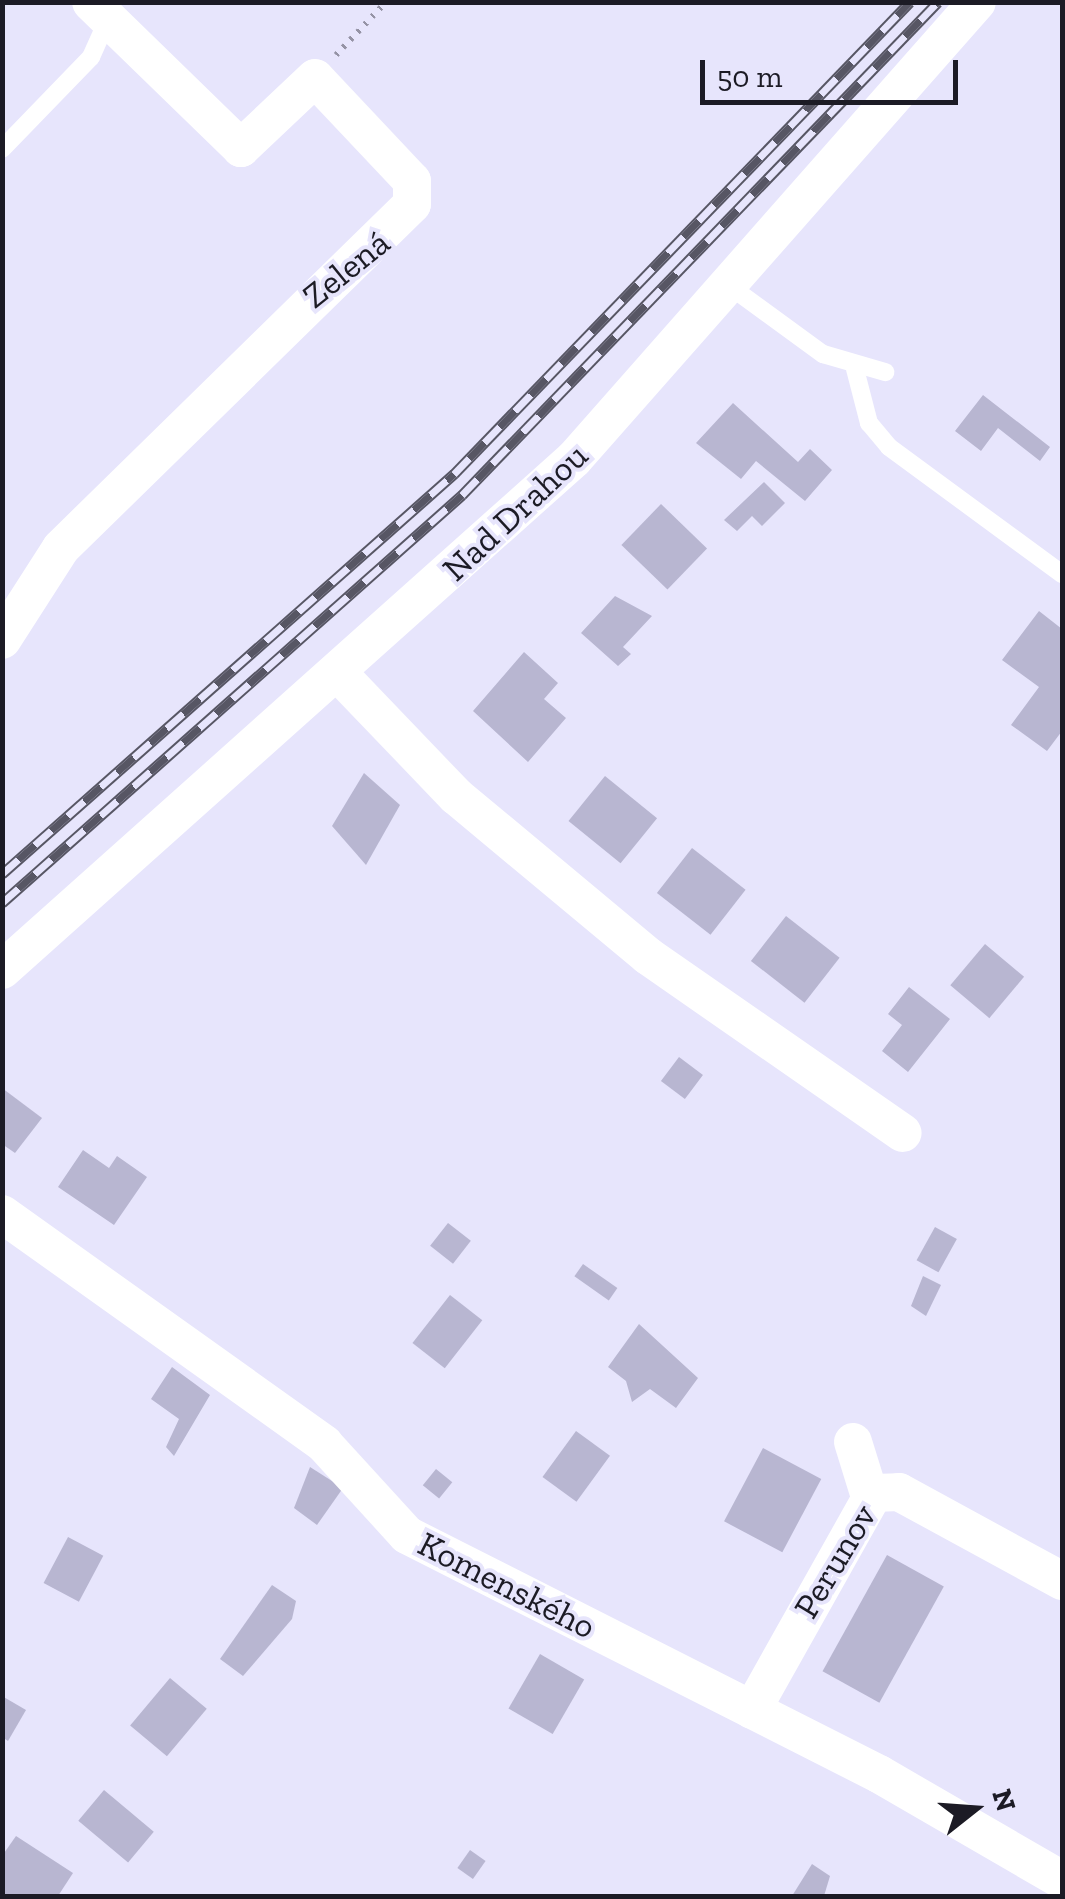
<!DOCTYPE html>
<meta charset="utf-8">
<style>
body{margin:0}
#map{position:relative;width:1065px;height:1899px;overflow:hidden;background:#e7e5fc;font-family:"Zilla Slab",serif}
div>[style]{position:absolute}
.building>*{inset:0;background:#b8b6d1;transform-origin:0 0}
.path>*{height:6px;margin-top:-3px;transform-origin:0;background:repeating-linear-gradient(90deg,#9593a5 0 2.5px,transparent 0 10.5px)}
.service>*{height:18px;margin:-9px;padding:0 9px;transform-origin:9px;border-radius:9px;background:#fff}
.minor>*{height:38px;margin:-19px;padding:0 19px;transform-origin:19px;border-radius:19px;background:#fff}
.rail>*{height:11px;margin-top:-5.5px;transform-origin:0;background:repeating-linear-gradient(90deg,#e7e5fc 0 22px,#575664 0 44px);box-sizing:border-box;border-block:2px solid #575664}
span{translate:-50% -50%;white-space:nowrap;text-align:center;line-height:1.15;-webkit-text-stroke:8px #e7e5fc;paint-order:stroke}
.street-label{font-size:35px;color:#1c1b25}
.frame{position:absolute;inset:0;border:5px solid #1c1b25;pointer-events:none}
.north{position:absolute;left:925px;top:1759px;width:100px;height:100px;-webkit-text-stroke:8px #e7e5fc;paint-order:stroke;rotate:73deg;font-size:28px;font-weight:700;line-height:40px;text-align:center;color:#1c1b25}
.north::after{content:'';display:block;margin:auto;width:35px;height:45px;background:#1c1b25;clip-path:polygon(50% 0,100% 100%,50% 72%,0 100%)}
.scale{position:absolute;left:700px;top:60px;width:258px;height:45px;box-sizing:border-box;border:5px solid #1c1b25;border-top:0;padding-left:12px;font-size:30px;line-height:35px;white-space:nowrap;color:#1c1b25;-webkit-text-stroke:8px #e7e5fc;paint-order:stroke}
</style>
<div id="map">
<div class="building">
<div style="clip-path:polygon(983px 395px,1050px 447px,1040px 461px,998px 428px,981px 451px,955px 431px)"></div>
<div style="clip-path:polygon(733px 403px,798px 462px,810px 449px,832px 470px,805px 501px,756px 461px,741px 479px,696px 443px)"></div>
<div style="clip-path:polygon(764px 482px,785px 503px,762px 526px,752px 516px,737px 531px,724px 520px)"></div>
<div style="left:661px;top:504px;width:64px;height:57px;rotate:44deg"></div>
<div style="clip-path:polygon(615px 596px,652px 616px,623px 647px,631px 654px,618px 666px,581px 633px)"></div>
<div style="clip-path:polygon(1039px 611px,1062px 629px,1062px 731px,1047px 751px,1011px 725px,1039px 687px,1002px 660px)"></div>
<div style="clip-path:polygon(524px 652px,558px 683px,544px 699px,566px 718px,528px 762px,473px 711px)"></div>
<div style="clip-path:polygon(364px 773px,400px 805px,366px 865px,332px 826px)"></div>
<div style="left:605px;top:776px;width:67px;height:58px;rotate:39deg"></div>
<div style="left:692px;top:848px;width:68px;height:57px;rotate:38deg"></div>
<div style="left:786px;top:916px;width:68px;height:57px;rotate:38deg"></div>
<div style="left:985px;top:944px;width:51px;height:54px;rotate:40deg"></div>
<div style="clip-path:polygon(909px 987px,950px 1019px,908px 1072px,882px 1051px,902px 1025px,888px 1014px)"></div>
<div style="left:679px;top:1057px;width:30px;height:30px;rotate:37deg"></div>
<div style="clip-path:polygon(2px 1088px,42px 1118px,15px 1153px,2px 1144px)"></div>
<div style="clip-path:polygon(83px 1150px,109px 1168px,117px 1156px,147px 1177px,114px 1225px,58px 1187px)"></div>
<div style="left:448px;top:1223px;width:29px;height:29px;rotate:38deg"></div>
<div style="left:935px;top:1227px;width:25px;height:38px;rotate:29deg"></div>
<div style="left:583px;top:1264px;width:42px;height:15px;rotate:35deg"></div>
<div style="clip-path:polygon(923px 1276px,941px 1285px,926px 1316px,911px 1306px)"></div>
<div style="left:450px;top:1295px;width:41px;height:61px;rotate:38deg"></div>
<div style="clip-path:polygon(639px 1324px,698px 1378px,676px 1408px,650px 1389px,632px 1402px,626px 1381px,608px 1367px)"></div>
<div style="clip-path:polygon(172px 1367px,210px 1395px,174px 1456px,166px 1447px,179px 1419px,151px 1399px)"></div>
<div style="left:576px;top:1431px;width:42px;height:57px;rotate:36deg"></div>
<div style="left:763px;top:1448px;width:66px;height:83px;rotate:28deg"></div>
<div style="clip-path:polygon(310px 1467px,343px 1488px,317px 1525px,294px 1508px)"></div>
<div style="left:436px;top:1469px;width:21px;height:21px;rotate:39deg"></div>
<div style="left:68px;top:1537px;width:40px;height:52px;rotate:28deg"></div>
<div style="left:887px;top:1555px;width:65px;height:133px;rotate:29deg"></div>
<div style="clip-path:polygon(272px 1585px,296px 1601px,292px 1619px,243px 1676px,220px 1659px)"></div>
<div style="left:540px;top:1654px;width:51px;height:63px;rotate:30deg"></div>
<div style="left:170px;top:1678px;width:48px;height:62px;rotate:40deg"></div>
<div style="clip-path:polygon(2px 1696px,26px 1710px,8px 1741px,2px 1737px)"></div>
<div style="left:104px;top:1790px;width:65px;height:40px;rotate:40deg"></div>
<div style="clip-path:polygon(16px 1836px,73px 1873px,58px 1896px,2px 1896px,2px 1856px)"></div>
<div style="left:470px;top:1850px;width:19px;height:22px;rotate:35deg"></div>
<div style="clip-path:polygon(812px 1864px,830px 1876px,824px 1896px,792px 1896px)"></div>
</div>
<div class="path">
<div style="left:336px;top:55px;width:73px;rotate:-46.7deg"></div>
</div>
<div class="service">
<div style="left:2px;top:149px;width:128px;rotate:-45.9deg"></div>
<div style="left:91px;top:57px;width:42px;rotate:-65.9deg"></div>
<div style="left:731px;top:287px;width:114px;rotate:36.1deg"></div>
<div style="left:823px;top:354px;width:65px;rotate:16.2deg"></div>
<div style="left:855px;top:369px;width:56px;rotate:75.5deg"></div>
<div style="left:869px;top:423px;width:31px;rotate:50deg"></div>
<div style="left:889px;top:447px;width:215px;rotate:36.3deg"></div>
</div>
<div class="minor">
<div style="left:2px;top:640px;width:109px;rotate:-57.3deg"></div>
<div style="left:61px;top:548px;width:491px;rotate:-44.4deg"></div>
<div style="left:412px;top:204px;width:23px;rotate:-90deg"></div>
<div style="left:412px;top:181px;width:141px;rotate:-133.3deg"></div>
<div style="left:315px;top:78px;width:102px;rotate:136.6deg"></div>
<div style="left:241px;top:148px;width:209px;rotate:-135.8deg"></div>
<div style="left:339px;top:674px;width:169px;rotate:46.2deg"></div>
<div style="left:456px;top:796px;width:250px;rotate:39.8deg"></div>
<div style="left:648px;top:956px;width:310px;rotate:34.8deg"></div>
<div style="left:2px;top:970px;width:767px;rotate:-41.78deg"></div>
<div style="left:574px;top:459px;width:609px;rotate:-48.59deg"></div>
<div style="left:2px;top:1214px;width:396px;rotate:35.5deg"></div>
<div style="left:324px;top:1444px;width:123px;rotate:47.6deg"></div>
<div style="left:407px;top:1535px;width:529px;rotate:26.86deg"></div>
<div style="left:879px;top:1774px;width:211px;rotate:30.1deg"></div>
<div style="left:853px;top:1442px;width:58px;rotate:72.8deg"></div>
<div style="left:752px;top:1710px;width:249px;rotate:-60.7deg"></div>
<div style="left:874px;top:1493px;width:25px;rotate:-2deg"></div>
<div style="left:899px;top:1492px;width:186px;rotate:28.6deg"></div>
</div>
<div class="rail">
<div style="left:2px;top:874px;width:604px;rotate:-41.51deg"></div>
<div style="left:454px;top:474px;width:656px;rotate:-45.99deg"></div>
<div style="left:2px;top:903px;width:615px;rotate:-41.57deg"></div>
<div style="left:462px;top:495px;width:685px;rotate:-46.01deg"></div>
</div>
<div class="street-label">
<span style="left:346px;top:269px;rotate:-39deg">Zelená</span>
<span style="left:515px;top:512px;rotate:-43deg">Nad Drahou</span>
<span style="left:835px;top:1561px;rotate:-59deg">Perunov</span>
<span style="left:507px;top:1585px;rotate:27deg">Komenského</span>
</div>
<div class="frame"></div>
<div class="north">N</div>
<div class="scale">50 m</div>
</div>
